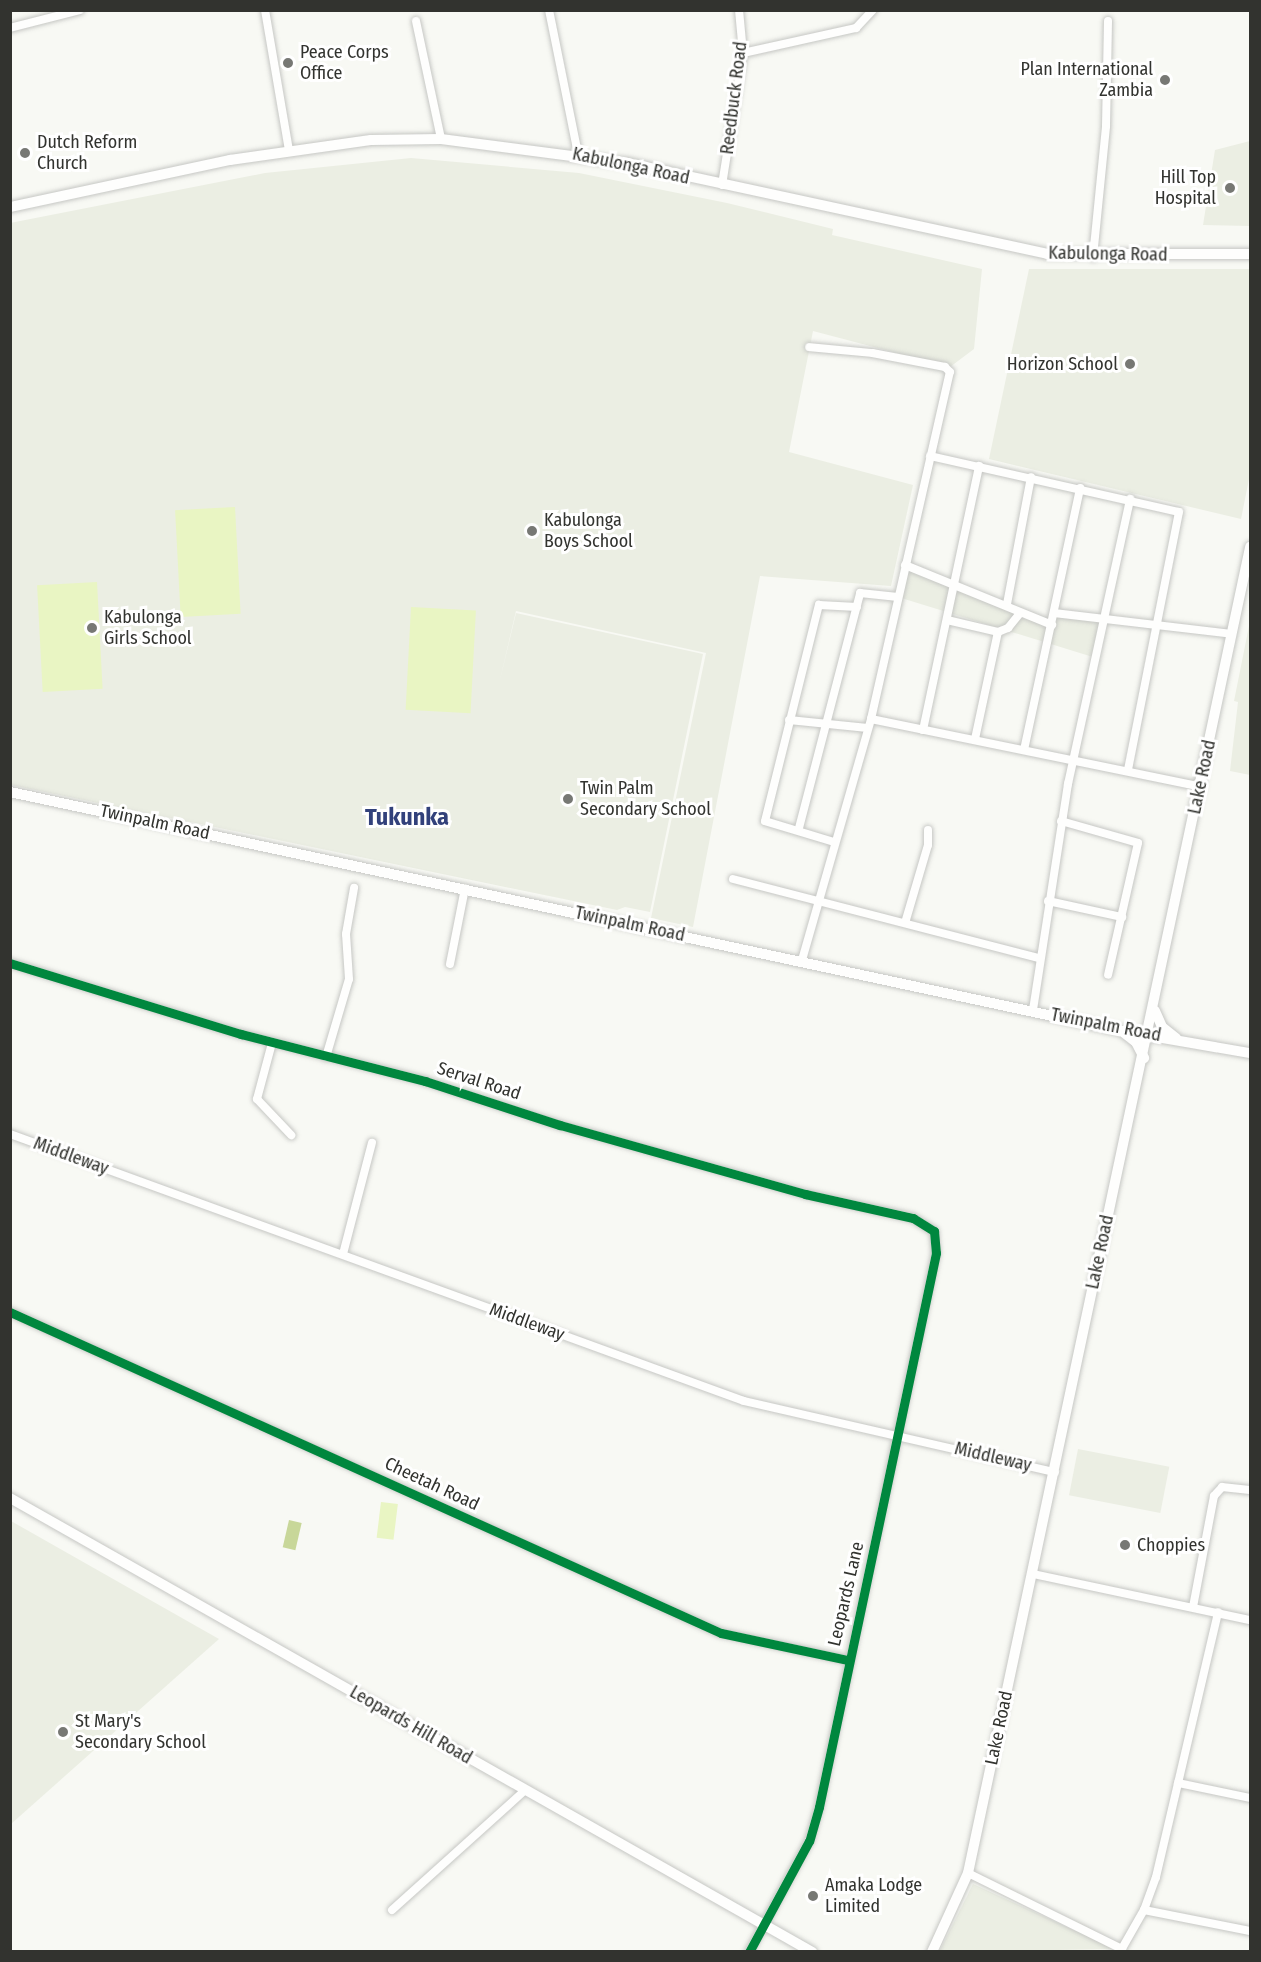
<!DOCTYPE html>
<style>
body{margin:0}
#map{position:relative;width:1261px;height:1962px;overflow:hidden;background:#f8f9f4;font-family:"Fira Sans Condensed",sans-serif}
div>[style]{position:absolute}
.built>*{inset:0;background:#ebeee3;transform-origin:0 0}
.green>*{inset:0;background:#e9f5c3;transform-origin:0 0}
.water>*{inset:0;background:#c8d799;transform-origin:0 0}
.roads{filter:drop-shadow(0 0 2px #c6c7c4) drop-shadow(0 0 2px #c6c7c4)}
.minor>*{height:8px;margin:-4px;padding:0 4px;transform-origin:4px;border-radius:4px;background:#fefefd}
.secondary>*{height:10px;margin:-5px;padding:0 5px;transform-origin:5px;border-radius:5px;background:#fefefd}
.cycleway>*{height:9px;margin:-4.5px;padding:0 4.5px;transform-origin:4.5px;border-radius:4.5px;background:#00873e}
.dots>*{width:16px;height:16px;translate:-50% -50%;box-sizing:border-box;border:3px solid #fff;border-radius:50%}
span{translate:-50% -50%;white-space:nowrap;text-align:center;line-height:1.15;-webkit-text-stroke:6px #fff;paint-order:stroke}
.poi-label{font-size:18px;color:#32332f}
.left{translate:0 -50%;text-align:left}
.right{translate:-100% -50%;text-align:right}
.street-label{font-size:18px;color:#32332f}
.district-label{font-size:24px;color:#32417b;font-weight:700}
.frame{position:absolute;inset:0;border:12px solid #32332f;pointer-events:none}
</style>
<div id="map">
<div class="built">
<div style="clip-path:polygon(1250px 141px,1250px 226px,1203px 225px,1215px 150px)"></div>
<div style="clip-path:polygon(411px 158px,579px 173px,727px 203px,833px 229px,832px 235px,982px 269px,974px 349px,950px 367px,813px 331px,789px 452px,913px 485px,891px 586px,760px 576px,693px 927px,651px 918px,706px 653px,516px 611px,499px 684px,516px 613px,703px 654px,650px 912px,625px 907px,617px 910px,11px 785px,10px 223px,265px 173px)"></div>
<div style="clip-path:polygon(1029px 269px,1250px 269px,1250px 474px,1241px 519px,989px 459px)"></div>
<div style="clip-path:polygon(905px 565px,1052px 624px,1054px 613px,1104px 618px,1096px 658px,898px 597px)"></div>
<div style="clip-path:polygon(1250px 621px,1250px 775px,1230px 771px,1238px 702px,1234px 701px)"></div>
<div style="left:1078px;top:1449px;width:93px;height:47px;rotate:11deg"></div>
<div style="clip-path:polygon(11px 1521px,219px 1639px,11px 1824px)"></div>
<div style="clip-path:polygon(973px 1884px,1115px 1949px,939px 1952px)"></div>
</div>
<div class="green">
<div style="left:235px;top:507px;width:107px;height:60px;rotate:87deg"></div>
<div style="left:97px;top:582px;width:107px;height:60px;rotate:87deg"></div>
<div style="left:411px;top:607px;width:65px;height:103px;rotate:3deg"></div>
<div style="left:381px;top:1502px;width:17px;height:36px;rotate:7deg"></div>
</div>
<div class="water">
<div style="left:289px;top:1520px;width:13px;height:28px;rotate:13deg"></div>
</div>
<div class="roads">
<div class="minor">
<div style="left:265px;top:10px;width:143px;rotate:80.3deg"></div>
<div style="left:549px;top:10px;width:147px;rotate:78.6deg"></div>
<div style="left:416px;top:21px;width:121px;rotate:78deg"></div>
<div style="left:10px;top:28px;width:72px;rotate:-14.4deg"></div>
<div style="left:743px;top:53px;width:116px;rotate:-12.5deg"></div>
<div style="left:856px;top:28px;width:25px;rotate:-47deg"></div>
<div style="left:722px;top:185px;width:134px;rotate:-81deg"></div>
<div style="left:743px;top:53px;width:43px;rotate:-95.3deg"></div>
<div style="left:1093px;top:257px;width:132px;rotate:-84.3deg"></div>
<div style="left:1106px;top:126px;width:105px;rotate:-88.9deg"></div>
<div style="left:930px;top:456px;width:255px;rotate:12.7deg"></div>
<div style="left:1179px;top:512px;width:263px;rotate:101.2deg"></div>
<div style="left:905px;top:565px;width:159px;rotate:22.2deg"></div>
<div style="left:1007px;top:604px;width:129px;rotate:-79.3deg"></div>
<div style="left:1054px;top:613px;width:179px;rotate:6.7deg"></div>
<div style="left:947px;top:620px;width:52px;rotate:13.2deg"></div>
<div style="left:998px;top:632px;width:11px;rotate:-22deg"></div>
<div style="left:1008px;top:628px;width:19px;rotate:-51deg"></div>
<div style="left:871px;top:719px;width:337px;rotate:11.6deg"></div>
<div style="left:789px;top:720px;width:79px;rotate:5.8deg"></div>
<div style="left:923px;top:730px;width:270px;rotate:-78deg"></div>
<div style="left:975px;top:739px;width:109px;rotate:-77.9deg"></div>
<div style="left:1024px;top:750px;width:268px;rotate:-77.9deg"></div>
<div style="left:1061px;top:821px;width:80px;rotate:15.9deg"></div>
<div style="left:1138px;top:843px;width:135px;rotate:102.8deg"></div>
<div style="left:799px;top:828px;width:243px;rotate:-75.4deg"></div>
<div style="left:860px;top:593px;width:38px;rotate:6deg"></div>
<div style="left:834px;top:842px;width:72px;rotate:-163.1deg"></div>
<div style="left:765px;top:821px;width:223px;rotate:-76deg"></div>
<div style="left:819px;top:605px;width:38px;rotate:3deg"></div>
<div style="left:733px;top:879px;width:316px;rotate:14.5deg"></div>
<div style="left:1048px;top:901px;width:76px;rotate:12.2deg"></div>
<div style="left:905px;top:923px;width:81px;rotate:-73.6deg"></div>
<div style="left:928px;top:845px;width:15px;rotate:-90deg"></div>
<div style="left:802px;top:960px;width:251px;rotate:-74deg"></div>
<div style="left:871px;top:719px;width:356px;rotate:-77.2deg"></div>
<div style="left:950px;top:372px;width:7px;rotate:-135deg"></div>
<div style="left:945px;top:367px;width:74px;rotate:-169.1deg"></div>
<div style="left:872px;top:353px;width:63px;rotate:-174.6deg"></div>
<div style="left:10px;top:963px;width:242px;rotate:17.1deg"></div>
<div style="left:241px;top:1034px;width:190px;rotate:14.3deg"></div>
<div style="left:425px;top:1081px;width:142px;rotate:18.1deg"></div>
<div style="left:560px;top:1125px;width:255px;rotate:15.7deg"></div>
<div style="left:805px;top:1194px;width:111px;rotate:12.5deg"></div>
<div style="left:913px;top:1218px;width:25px;rotate:32deg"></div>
<div style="left:934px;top:1231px;width:22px;rotate:85deg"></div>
<div style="left:936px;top:1253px;width:566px;rotate:101.93deg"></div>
<div style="left:819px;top:1807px;width:35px;rotate:106deg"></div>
<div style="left:809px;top:1841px;width:126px;rotate:118.4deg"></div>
<div style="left:450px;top:964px;width:77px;rotate:-78.8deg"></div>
<div style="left:1033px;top:1010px;width:229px;rotate:-81.2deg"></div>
<div style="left:1068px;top:784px;width:292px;rotate:-77.7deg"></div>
<div style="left:272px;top:1043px;width:58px;rotate:105deg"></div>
<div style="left:257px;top:1099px;width:50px;rotate:46.6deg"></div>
<div style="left:326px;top:1057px;width:81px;rotate:-73.6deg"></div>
<div style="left:349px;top:979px;width:45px;rotate:-93.8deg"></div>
<div style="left:346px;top:934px;width:47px;rotate:-80.1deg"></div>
<div style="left:10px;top:1134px;width:781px;rotate:19.99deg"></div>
<div style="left:744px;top:1401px;width:319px;rotate:12.9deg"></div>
<div style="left:343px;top:1254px;width:115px;rotate:-75.4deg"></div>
<div style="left:10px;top:1312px;width:780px;rotate:24.3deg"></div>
<div style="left:721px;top:1633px;width:130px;rotate:12deg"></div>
<div style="left:1033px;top:1574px;width:222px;rotate:12deg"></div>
<div style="left:1193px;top:1607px;width:113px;rotate:-79.3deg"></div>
<div style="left:1214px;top:1496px;width:12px;rotate:-48deg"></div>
<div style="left:1222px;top:1487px;width:28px;rotate:6deg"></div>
<div style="left:1178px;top:1783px;width:74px;rotate:11.8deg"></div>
<div style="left:968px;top:1873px;width:172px;rotate:26.3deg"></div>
<div style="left:392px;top:1910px;width:178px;rotate:-42deg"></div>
<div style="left:1144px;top:1910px;width:108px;rotate:11.2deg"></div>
<div style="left:1120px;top:1952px;width:48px;rotate:-60.3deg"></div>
<div style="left:1144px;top:1910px;width:35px;rotate:-70deg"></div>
<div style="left:1156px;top:1877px;width:272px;rotate:-76.8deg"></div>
</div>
<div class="secondary">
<div style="left:10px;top:207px;width:225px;rotate:-12.1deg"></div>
<div style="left:230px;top:160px;width:142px;rotate:-8.1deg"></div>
<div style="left:371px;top:140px;width:70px;rotate:-0.8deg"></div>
<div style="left:441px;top:139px;width:188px;rotate:7.4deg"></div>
<div style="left:627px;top:163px;width:430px;rotate:12.2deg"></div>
<div style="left:1047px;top:254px;width:203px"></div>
<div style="left:10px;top:792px;width:1137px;rotate:12.13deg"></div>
<div style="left:1122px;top:1031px;width:130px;rotate:9.8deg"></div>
<div style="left:1155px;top:1011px;width:17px;rotate:66deg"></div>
<div style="left:1162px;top:1027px;width:18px;rotate:38deg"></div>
<div style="left:1123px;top:1032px;width:16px;rotate:38deg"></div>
<div style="left:1136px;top:1042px;width:18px;rotate:63deg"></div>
<div style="left:10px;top:1498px;width:922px;rotate:29.51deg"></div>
<div style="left:932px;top:1952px;width:87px;rotate:-65.5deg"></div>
<div style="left:968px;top:1873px;width:1356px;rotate:-77.99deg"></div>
</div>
</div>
<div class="cycleway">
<div style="left:10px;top:963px;width:242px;rotate:17.1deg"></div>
<div style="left:241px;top:1034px;width:190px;rotate:14.3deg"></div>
<div style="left:425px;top:1081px;width:142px;rotate:18.1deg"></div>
<div style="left:560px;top:1125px;width:255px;rotate:15.7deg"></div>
<div style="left:805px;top:1194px;width:111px;rotate:12.5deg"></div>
<div style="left:913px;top:1218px;width:25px;rotate:32deg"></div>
<div style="left:934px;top:1231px;width:22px;rotate:85deg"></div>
<div style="left:936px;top:1253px;width:566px;rotate:101.93deg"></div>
<div style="left:819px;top:1807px;width:35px;rotate:106deg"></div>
<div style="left:809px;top:1841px;width:126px;rotate:118.4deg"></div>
<div style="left:10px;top:1312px;width:780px;rotate:24.3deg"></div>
<div style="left:721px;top:1633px;width:130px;rotate:12deg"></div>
</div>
<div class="dots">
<div style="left:288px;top:63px;background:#777874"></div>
<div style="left:1165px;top:80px;background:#777874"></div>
<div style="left:25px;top:153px;background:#777874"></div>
<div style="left:1230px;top:188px;background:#777874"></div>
<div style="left:1130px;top:364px;background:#777874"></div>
<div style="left:532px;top:531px;background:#777874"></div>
<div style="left:92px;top:628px;background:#777874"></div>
<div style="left:568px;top:799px;background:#777874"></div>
<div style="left:1125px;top:1545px;background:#777874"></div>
<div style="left:63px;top:1732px;background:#777874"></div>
<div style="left:813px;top:1896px;background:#777874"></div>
</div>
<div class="poi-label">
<span class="left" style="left:300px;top:63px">Peace Corps<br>Office</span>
<span class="right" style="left:1153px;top:80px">Plan International<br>Zambia</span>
<span class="left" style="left:37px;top:153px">Dutch Reform<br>Church</span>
<span class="right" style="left:1216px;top:188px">Hill Top<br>Hospital</span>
<span class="right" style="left:1118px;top:364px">Horizon School</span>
<span class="left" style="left:544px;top:531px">Kabulonga<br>Boys School</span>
<span class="left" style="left:104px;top:628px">Kabulonga<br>Girls School</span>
<span class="left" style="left:580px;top:799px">Twin Palm<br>Secondary School</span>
<span class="left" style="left:1137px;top:1545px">Choppies</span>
<span class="left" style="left:75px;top:1732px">St Mary's<br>Secondary School</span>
<span class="left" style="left:825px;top:1896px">Amaka Lodge<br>Limited</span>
</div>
<div class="street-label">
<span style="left:734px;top:98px;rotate:-83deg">Reedbuck Road</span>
<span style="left:631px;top:166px;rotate:12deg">Kabulonga Road</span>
<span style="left:1108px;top:254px;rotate:1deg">Kabulonga Road</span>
<span style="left:1202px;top:777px;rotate:-78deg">Lake Road</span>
<span style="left:155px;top:822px;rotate:12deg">Twinpalm Road</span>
<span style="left:630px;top:924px;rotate:12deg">Twinpalm Road</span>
<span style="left:1106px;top:1025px;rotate:11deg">Twinpalm Road</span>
<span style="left:479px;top:1081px;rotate:18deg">Serval Road</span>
<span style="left:71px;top:1156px;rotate:20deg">Middleway</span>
<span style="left:1100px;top:1252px;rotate:-78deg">Lake Road</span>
<span style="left:527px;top:1322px;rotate:20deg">Middleway</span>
<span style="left:993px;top:1457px;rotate:13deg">Middleway</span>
<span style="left:432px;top:1484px;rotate:25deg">Cheetah Road</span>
<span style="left:846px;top:1594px;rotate:-77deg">Leopards Lane</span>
<span style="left:411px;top:1725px;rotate:30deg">Leopards Hill Road</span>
<span style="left:999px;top:1728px;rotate:-78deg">Lake Road</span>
</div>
<div class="district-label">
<span style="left:407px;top:818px">Tukunka</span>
</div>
<div class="frame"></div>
</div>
